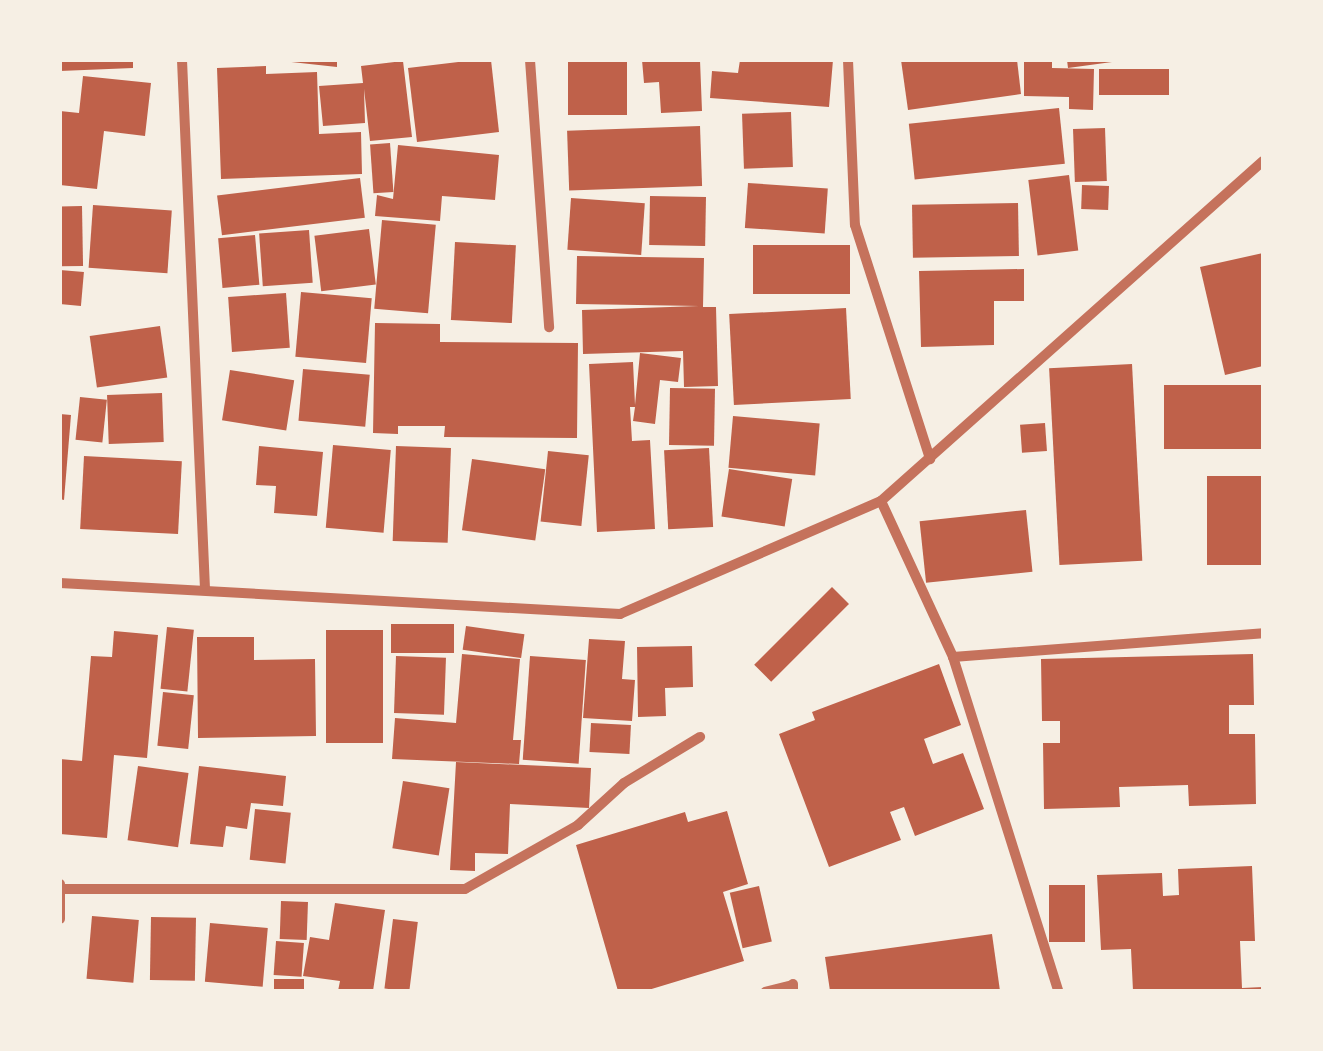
<!DOCTYPE html>
<style>
body{margin:0}
#map{position:relative;width:1323px;height:1051px;overflow:hidden;background:#f6efe4;font-family:"DejaVu Sans",sans-serif}
div>[style]{position:absolute}
.building>*{inset:0;background:#bf614a;transform-origin:0 0}
.service>*{height:8px;margin:-4px;padding:0 4px;transform-origin:4px;border-radius:4px;background:#c5725c}
.minor>*{height:10px;margin:-5px;padding:0 5px;transform-origin:5px;border-radius:5px;background:#c5725c}
span{translate:-50% -50%;white-space:nowrap;text-align:center;line-height:1.15;-webkit-text-stroke:9px #f6efe4;paint-order:stroke}
.frame{position:absolute;inset:0;border:62px solid #f6efe4;pointer-events:none}
</style>
<div id="map">
<div class="building">
<div style="clip-path:polygon(60px 60px,133px 60px,133px 68px,60px 71px)"></div>
<div style="clip-path:polygon(273px 60px,337px 60px,337px 67px)"></div>
<div style="clip-path:polygon(475px 60px,491px 60px,499px 132px,417px 142px,408px 68px)"></div>
<div style="left:568px;top:60px;width:59px;height:55px"></div>
<div style="clip-path:polygon(642px 60px,700px 60px,702px 111px,661px 113px,659px 82px,644px 83px)"></div>
<div style="clip-path:polygon(740px 60px,833px 60px,829px 107px,710px 98px,712px 71px,738px 73px)"></div>
<div style="clip-path:polygon(901px 60px,1017px 60px,1021px 94px,908px 110px)"></div>
<div style="clip-path:polygon(1024px 60px,1052px 60px,1052px 68px,1094px 69px,1093px 110px,1069px 109px,1069px 97px,1024px 96px)"></div>
<div style="clip-path:polygon(1067px 60px,1112px 60px,1112px 62px,1068px 68px)"></div>
<div style="clip-path:polygon(403px 61px,412px 137px,370px 141px,364px 89px,365px 123px,323px 126px,319px 86px,363px 83px,361px 66px)"></div>
<div style="clip-path:polygon(266px 66px,266px 74px,317px 72px,319px 134px,361px 132px,362px 174px,221px 179px,217px 68px)"></div>
<div style="left:1099px;top:69px;width:70px;height:26px"></div>
<div style="clip-path:polygon(83px 76px,151px 83px,145px 136px,104px 131px,97px 189px,60px 185px,60px 111px,79px 113px)"></div>
<div style="left:1059px;top:108px;width:56px;height:151px;rotate:84deg"></div>
<div style="left:791px;top:112px;width:55px;height:49px;rotate:88deg"></div>
<div style="left:700px;top:126px;width:60px;height:133px;rotate:88deg"></div>
<div style="left:1105px;top:128px;width:53px;height:32px;rotate:88deg"></div>
<div style="left:390px;top:143px;width:49px;height:20px;rotate:86deg"></div>
<div style="clip-path:polygon(398px 145px,499px 155px,495px 200px,442px 196px,440px 221px,375px 216px,377px 195px,393px 199px)"></div>
<div style="left:1069px;top:175px;width:76px;height:41px;rotate:83deg"></div>
<div style="left:360px;top:178px;width:40px;height:144px;rotate:83deg"></div>
<div style="left:748px;top:183px;width:80px;height:45px;rotate:4deg"></div>
<div style="left:1082px;top:185px;width:27px;height:24px;rotate:2deg"></div>
<div style="left:650px;top:196px;width:56px;height:49px;rotate:1deg"></div>
<div style="left:571px;top:198px;width:74px;height:52px;rotate:4deg"></div>
<div style="left:1018px;top:203px;width:53px;height:106px;rotate:89deg"></div>
<div style="left:93px;top:205px;width:79px;height:63px;rotate:4deg"></div>
<div style="left:82px;top:206px;width:60px;height:22px;rotate:89deg"></div>
<div style="left:382px;top:220px;width:54px;height:89px;rotate:5deg"></div>
<div style="left:369px;top:229px;width:56px;height:55px;rotate:83deg"></div>
<div style="left:309px;top:230px;width:53px;height:50px;rotate:86deg"></div>
<div style="left:255px;top:235px;width:50px;height:37px;rotate:85deg"></div>
<div style="left:455px;top:242px;width:61px;height:78px;rotate:3deg"></div>
<div style="left:850px;top:245px;width:49px;height:97px;rotate:90deg"></div>
<div style="clip-path:polygon(1263px 253px,1263px 366px,1225px 375px,1200px 267px)"></div>
<div style="clip-path:polygon(577px 256px,704px 258px,703px 307px,716px 307px,718px 386px,684px 387px,683px 351px,583px 354px,582px 310px,699px 306px,576px 304px)"></div>
<div style="clip-path:polygon(1024px 269px,1024px 301px,994px 301px,994px 345px,921px 347px,919px 271px)"></div>
<div style="left:60px;top:270px;width:24px;height:34px;rotate:5deg"></div>
<div style="left:301px;top:292px;width:71px;height:65px;rotate:5deg"></div>
<div style="left:286px;top:293px;width:55px;height:58px;rotate:86deg"></div>
<div style="left:846px;top:308px;width:91px;height:117px;rotate:87deg"></div>
<div style="clip-path:polygon(375px 323px,440px 324px,440px 342px,578px 343px,577px 438px,444px 437px,445px 426px,398px 426px,398px 434px,373px 433px)"></div>
<div style="left:160px;top:326px;width:52px;height:71px;rotate:82deg"></div>
<div style="clip-path:polygon(640px 353px,681px 358px,678px 382px,660px 380px,655px 424px,633px 421px,635px 407px,630px 407px,632px 441px,650px 440px,655px 529px,597px 532px,589px 364px,633px 362px,635px 405px)"></div>
<div style="left:1132px;top:364px;width:197px;height:83px;rotate:87deg"></div>
<div style="left:303px;top:369px;width:67px;height:52px;rotate:5deg"></div>
<div style="left:230px;top:370px;width:65px;height:51px;rotate:9deg"></div>
<div style="left:1263px;top:385px;width:64px;height:99px;rotate:90deg"></div>
<div style="left:670px;top:388px;width:45px;height:57px;rotate:1deg"></div>
<div style="left:162px;top:393px;width:49px;height:55px;rotate:88deg"></div>
<div style="left:80px;top:397px;width:27px;height:43px;rotate:6deg"></div>
<div style="clip-path:polygon(60px 414px,71px 415px,64px 500px,60px 499px)"></div>
<div style="left:733px;top:416px;width:87px;height:52px;rotate:5deg"></div>
<div style="left:1045px;top:423px;width:28px;height:25px;rotate:86deg"></div>
<div style="left:333px;top:445px;width:58px;height:83px;rotate:5deg"></div>
<div style="clip-path:polygon(259px 446px,323px 452px,317px 516px,274px 513px,276px 486px,256px 485px)"></div>
<div style="left:396px;top:446px;width:55px;height:95px;rotate:2deg"></div>
<div style="left:709px;top:448px;width:79px;height:45px;rotate:87deg"></div>
<div style="left:548px;top:451px;width:41px;height:71px;rotate:6deg"></div>
<div style="left:84px;top:456px;width:98px;height:73px;rotate:3deg"></div>
<div style="left:472px;top:459px;width:74px;height:72px;rotate:8deg"></div>
<div style="left:729px;top:469px;width:64px;height:48px;rotate:9deg"></div>
<div style="left:1263px;top:476px;width:89px;height:56px;rotate:90deg"></div>
<div style="left:1026px;top:510px;width:62px;height:107px;rotate:84deg"></div>
<div style="left:832px;top:587px;width:24px;height:110px;rotate:45deg"></div>
<div style="left:454px;top:624px;width:29px;height:63px;rotate:90deg"></div>
<div style="left:466px;top:626px;width:59px;height:24px;rotate:8deg"></div>
<div style="left:167px;top:627px;width:27px;height:62px;rotate:6deg"></div>
<div style="left:326px;top:630px;width:57px;height:113px"></div>
<div style="clip-path:polygon(114px 631px,158px 635px,147px 758px,114px 755px,107px 838px,60px 834px,60px 759px,82px 761px,91px 656px,112px 657px)"></div>
<div style="clip-path:polygon(197px 637px,254px 637px,254px 660px,315px 659px,316px 736px,198px 738px)"></div>
<div style="clip-path:polygon(589px 639px,625px 641px,622px 679px,635px 680px,632px 721px,583px 718px)"></div>
<div style="clip-path:polygon(692px 646px,693px 687px,665px 688px,666px 716px,638px 717px,637px 647px)"></div>
<div style="clip-path:polygon(462px 654px,520px 659px,513px 740px,521px 740px,519px 764px,392px 759px,395px 718px,456px 723px)"></div>
<div style="clip-path:polygon(1253px 654px,1254px 705px,1229px 705px,1229px 734px,1255px 734px,1256px 804px,1189px 806px,1188px 785px,1119px 787px,1120px 807px,1044px 809px,1043px 743px,1060px 743px,1060px 721px,1042px 721px,1041px 659px)"></div>
<div style="left:396px;top:656px;width:50px;height:57px;rotate:2deg"></div>
<div style="left:530px;top:656px;width:56px;height:104px;rotate:4deg"></div>
<div style="clip-path:polygon(939px 664px,961px 725px,924px 739px,933px 764px,963px 753px,984px 809px,915px 836px,904px 807px,890px 812px,901px 840px,829px 867px,779px 734px,815px 720px,812px 712px)"></div>
<div style="left:163px;top:692px;width:31px;height:54px;rotate:6deg"></div>
<div style="left:591px;top:723px;width:40px;height:29px;rotate:3deg"></div>
<div style="clip-path:polygon(456px 762px,591px 768px,589px 808px,510px 804px,508px 854px,475px 853px,475px 871px,450px 870px)"></div>
<div style="left:138px;top:766px;width:51px;height:75px;rotate:8deg"></div>
<div style="clip-path:polygon(199px 766px,286px 776px,283px 806px,251px 803px,247px 829px,226px 826px,223px 847px,190px 844px)"></div>
<div style="left:403px;top:781px;width:47px;height:68px;rotate:9deg"></div>
<div style="left:255px;top:809px;width:36px;height:51px;rotate:6deg"></div>
<div style="clip-path:polygon(727px 811px,748px 884px,723px 892px,744px 961px,645px 991px,618px 991px,576px 845px,685px 812px,688px 822px)"></div>
<div style="clip-path:polygon(1252px 866px,1255px 941px,1240px 941px,1242px 988px,1263px 987px,1263px 991px,1133px 991px,1131px 949px,1101px 950px,1097px 875px,1162px 873px,1163px 896px,1179px 895px,1178px 869px)"></div>
<div style="left:1049px;top:885px;width:36px;height:57px"></div>
<div style="left:759px;top:886px;width:57px;height:30px;rotate:77deg"></div>
<div style="left:281px;top:901px;width:27px;height:38px;rotate:2deg"></div>
<div style="clip-path:polygon(335px 903px,385px 910px,373px 991px,338px 991px,340px 981px,303px 976px,310px 937px,329px 940px)"></div>
<div style="left:92px;top:916px;width:47px;height:63px;rotate:5deg"></div>
<div style="left:151px;top:917px;width:45px;height:63px;rotate:1deg"></div>
<div style="left:393px;top:919px;width:25px;height:70px;rotate:7deg"></div>
<div style="left:210px;top:923px;width:58px;height:59px;rotate:5deg"></div>
<div style="clip-path:polygon(992px 934px,1000px 991px,830px 991px,825px 957px)"></div>
<div style="left:276px;top:941px;width:28px;height:34px;rotate:4deg"></div>
<div style="left:274px;top:979px;width:30px;height:12px"></div>
</div>
<div class="service">
<div style="left:765px;top:991px;width:29px;rotate:-14deg"></div>
</div>
<div class="minor">
<div style="left:182px;top:60px;width:529px;rotate:87.51deg"></div>
<div style="left:530px;top:60px;width:268px;rotate:85.9deg"></div>
<div style="left:848px;top:60px;width:165px;rotate:87.6deg"></div>
<div style="left:855px;top:225px;width:246px;rotate:72.2deg"></div>
<div style="left:881px;top:501px;width:172px;rotate:65.2deg"></div>
<div style="left:953px;top:657px;width:350px;rotate:72.5deg"></div>
<div style="left:60px;top:583px;width:561px;rotate:3.17deg"></div>
<div style="left:620px;top:614px;width:284px;rotate:-23.4deg"></div>
<div style="left:881px;top:501px;width:511px;rotate:-41.67deg"></div>
<div style="left:953px;top:657px;width:311px;rotate:-4.4deg"></div>
<div style="left:62px;top:889px;width:403px"></div>
<div style="left:465px;top:889px;width:130px;rotate:-29.5deg"></div>
<div style="left:578px;top:825px;width:62px;rotate:-42.4deg"></div>
<div style="left:624px;top:783px;width:89px;rotate:-31.2deg"></div>
<div style="left:60px;top:919px;width:35px;rotate:-90deg"></div>
<div style="left:793px;top:984px;width:7px;rotate:90deg"></div>
</div>
<div class="frame"></div>
</div>
